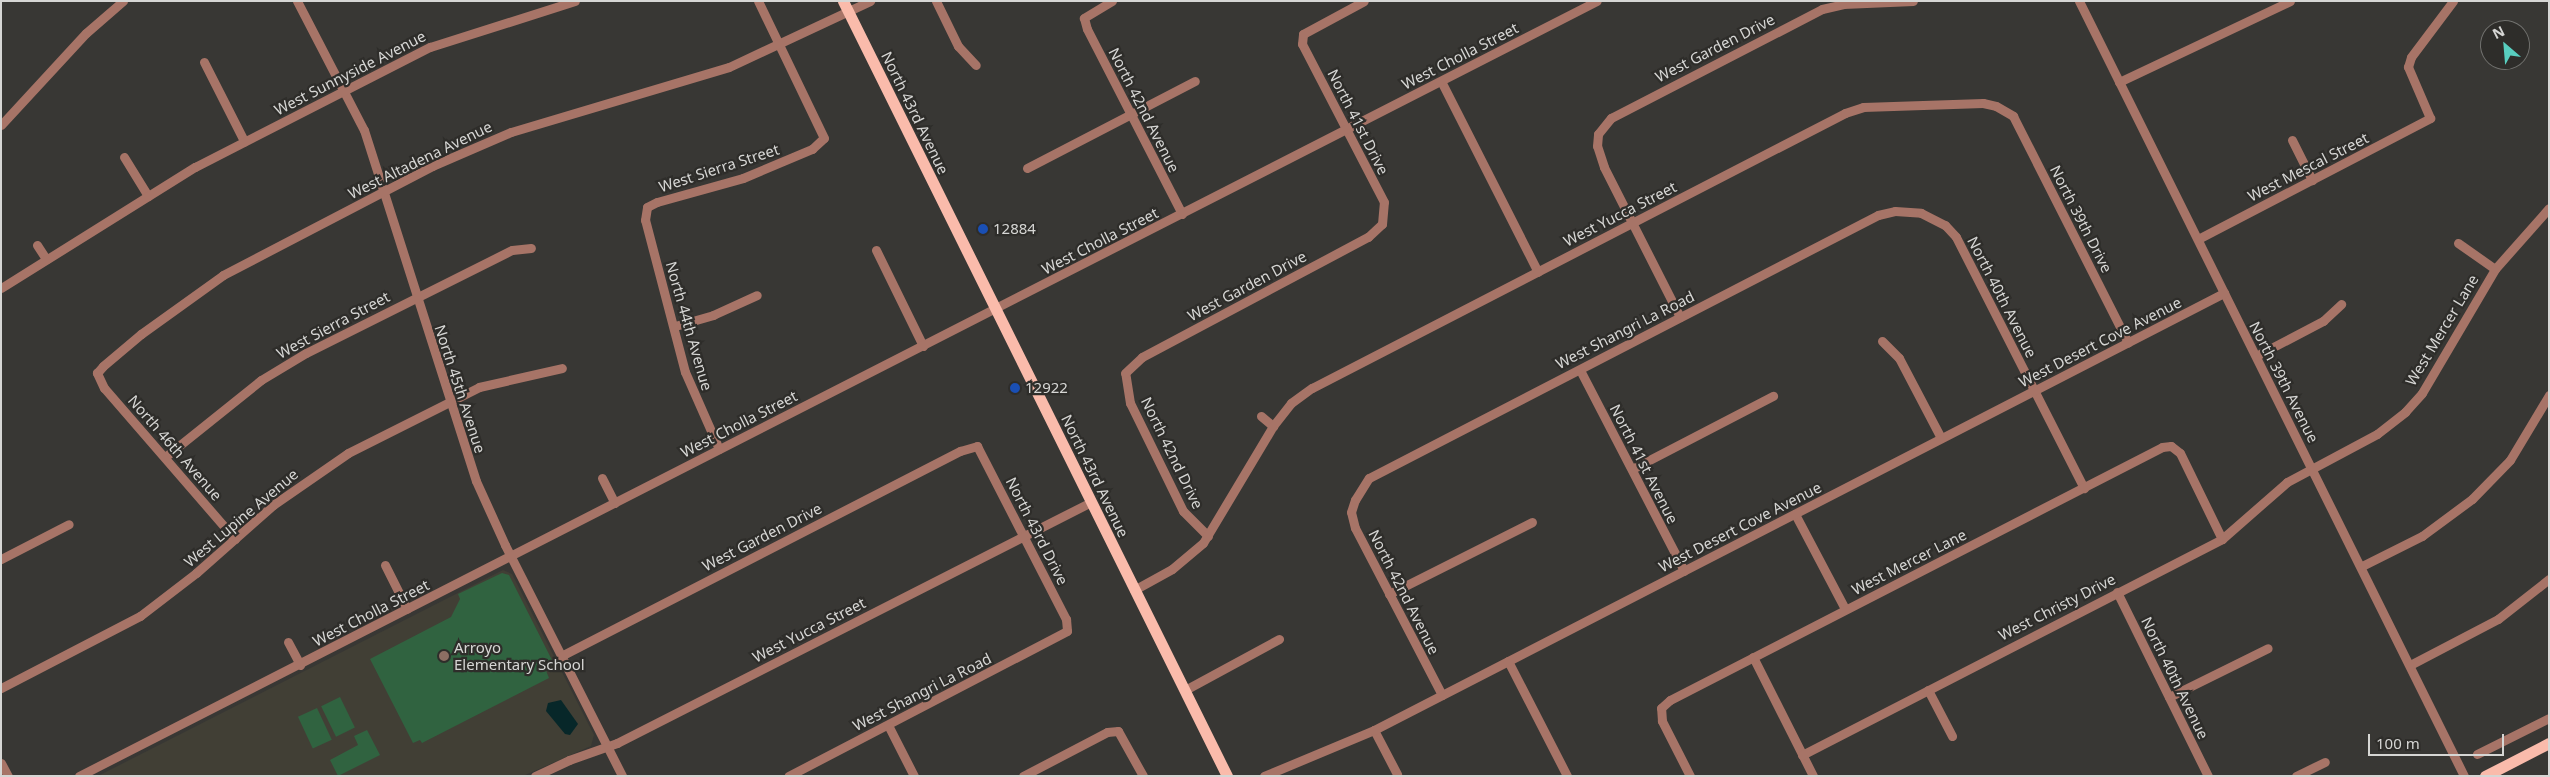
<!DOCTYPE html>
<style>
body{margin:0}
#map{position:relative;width:2550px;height:777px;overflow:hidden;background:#383734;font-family:"Noto Sans",sans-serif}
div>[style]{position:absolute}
.built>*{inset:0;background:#413f35}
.green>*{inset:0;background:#306340;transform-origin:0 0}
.water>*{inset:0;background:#072729}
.minor>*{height:9px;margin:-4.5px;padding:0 4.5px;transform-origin:4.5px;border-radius:4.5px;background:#a77467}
.major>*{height:11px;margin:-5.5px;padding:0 5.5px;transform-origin:5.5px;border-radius:5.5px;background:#fabbab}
.dots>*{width:14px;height:14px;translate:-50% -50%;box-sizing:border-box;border:2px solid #2e2d2a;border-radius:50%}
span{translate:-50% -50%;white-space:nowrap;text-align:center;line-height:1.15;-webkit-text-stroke:4.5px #2e2d2a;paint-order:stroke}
.street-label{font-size:15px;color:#d6d6d4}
.poi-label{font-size:15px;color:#d6d6d4}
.left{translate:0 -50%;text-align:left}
.frame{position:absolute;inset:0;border:2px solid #d6d6d4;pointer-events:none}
.north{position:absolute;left:2480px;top:20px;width:50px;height:50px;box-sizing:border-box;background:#2e2d2a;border:1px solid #71716e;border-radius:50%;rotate:333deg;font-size:14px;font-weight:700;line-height:20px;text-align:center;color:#d6d6d4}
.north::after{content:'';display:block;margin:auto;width:18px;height:22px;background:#58cebf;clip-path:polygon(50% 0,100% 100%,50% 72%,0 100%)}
.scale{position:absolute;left:2368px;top:734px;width:136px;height:22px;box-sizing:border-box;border:2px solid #d6d6d4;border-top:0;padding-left:6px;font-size:15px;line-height:18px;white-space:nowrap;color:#d6d6d4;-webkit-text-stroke:4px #2e2d2a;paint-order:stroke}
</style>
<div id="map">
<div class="built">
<div style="clip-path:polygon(503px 570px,512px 574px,594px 735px,591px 746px,523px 776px,98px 776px)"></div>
</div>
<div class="green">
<div style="clip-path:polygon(502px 573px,509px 575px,554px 664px,545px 668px,549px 678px,422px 743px,420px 740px,413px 743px,370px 659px,451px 617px,460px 599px,458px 594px)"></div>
<div style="left:340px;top:697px;width:34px;height:21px;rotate:64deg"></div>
<div style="left:317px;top:708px;width:35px;height:21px;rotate:65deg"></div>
<div style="clip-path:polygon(367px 730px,380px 755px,338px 776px,330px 760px,358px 745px,354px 736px)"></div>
</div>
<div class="water">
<div style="clip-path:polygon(561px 700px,578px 724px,570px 735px,565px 734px,546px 711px,548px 703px)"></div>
</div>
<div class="minor">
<div style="left:297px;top:1px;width:145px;rotate:62.6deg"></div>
<div style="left:364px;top:130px;width:368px;rotate:72.3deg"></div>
<div style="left:476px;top:481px;width:70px;rotate:65.6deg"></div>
<div style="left:505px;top:545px;width:259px;rotate:63.1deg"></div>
<div style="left:936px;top:1px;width:50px;rotate:63.9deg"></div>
<div style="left:958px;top:46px;width:26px;rotate:47deg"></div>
<div style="left:1112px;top:1px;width:33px;rotate:149deg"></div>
<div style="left:1084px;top:18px;width:11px;rotate:75deg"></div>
<div style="left:1087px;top:29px;width:208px;rotate:62.8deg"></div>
<div style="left:2079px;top:1px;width:865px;rotate:63.58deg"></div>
<div style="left:204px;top:62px;width:89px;rotate:63.1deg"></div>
<div style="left:1441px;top:81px;width:214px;rotate:63.1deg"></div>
<div style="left:2119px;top:82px;width:189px;rotate:-25.3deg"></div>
<div style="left:1px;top:125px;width:125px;rotate:-47.3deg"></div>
<div style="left:86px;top:33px;width:49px;rotate:-40.9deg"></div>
<div style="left:2292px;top:140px;width:45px;rotate:63.4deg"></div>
<div style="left:124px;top:157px;width:46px;rotate:58.4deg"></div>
<div style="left:1027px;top:168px;width:189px;rotate:-27.4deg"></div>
<div style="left:2198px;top:239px;width:262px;rotate:-27.5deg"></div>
<div style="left:2430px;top:118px;width:56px;rotate:-113.3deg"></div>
<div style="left:2408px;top:67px;width:10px;rotate:-73deg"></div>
<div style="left:2411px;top:57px;width:70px;rotate:-53.1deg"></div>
<div style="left:2458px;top:243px;width:45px;rotate:35.1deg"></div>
<div style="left:37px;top:245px;width:17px;rotate:57deg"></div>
<div style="left:876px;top:250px;width:107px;rotate:63.9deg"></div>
<div style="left:1px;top:288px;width:229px;rotate:-32deg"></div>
<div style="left:195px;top:167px;width:264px;rotate:-27.1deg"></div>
<div style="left:430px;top:47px;width:152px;rotate:-17.6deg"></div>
<div style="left:1680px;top:317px;width:168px;rotate:-116.9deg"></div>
<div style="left:1604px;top:167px;width:22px;rotate:-108deg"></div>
<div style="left:1597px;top:146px;width:12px;rotate:-85deg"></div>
<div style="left:1598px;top:134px;width:21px;rotate:-51deg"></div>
<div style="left:1611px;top:118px;width:237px;rotate:-27.3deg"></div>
<div style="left:1822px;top:9px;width:22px;rotate:-13deg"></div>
<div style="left:1843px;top:4px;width:70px;rotate:-2.5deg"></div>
<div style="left:675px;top:326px;width:40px;rotate:-16deg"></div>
<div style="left:713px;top:315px;width:48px;rotate:-24.4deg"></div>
<div style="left:1882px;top:341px;width:24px;rotate:45deg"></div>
<div style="left:1899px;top:358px;width:90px;rotate:62.3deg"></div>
<div style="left:2256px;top:356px;width:76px;rotate:-27.6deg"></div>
<div style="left:2323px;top:321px;width:25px;rotate:-43deg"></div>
<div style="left:1580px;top:370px;width:226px;rotate:62.6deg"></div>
<div style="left:1261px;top:416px;width:16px;rotate:40deg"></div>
<div style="left:719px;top:449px;width:84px;rotate:-113.8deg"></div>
<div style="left:685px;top:372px;width:157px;rotate:-104.7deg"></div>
<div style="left:645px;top:220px;width:13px;rotate:-81deg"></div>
<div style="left:647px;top:207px;width:11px;rotate:-27deg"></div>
<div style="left:657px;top:202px;width:89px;rotate:-15.6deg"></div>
<div style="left:743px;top:178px;width:75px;rotate:-22.8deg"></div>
<div style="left:812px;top:149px;width:16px;rotate:-43deg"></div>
<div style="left:824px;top:138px;width:152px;rotate:-115.7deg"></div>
<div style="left:165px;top:457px;width:123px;rotate:-38.7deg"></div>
<div style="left:261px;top:380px;width:52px;rotate:-31deg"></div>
<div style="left:306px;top:353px;width:230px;rotate:-26.6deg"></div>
<div style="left:512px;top:250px;width:19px;rotate:-6deg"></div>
<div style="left:1632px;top:469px;width:159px;rotate:-27.4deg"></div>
<div style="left:602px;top:478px;width:28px;rotate:63deg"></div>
<div style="left:1795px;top:514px;width:107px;rotate:62.2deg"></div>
<div style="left:1208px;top:536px;width:35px;rotate:-135deg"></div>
<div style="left:1183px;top:511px;width:120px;rotate:-116.1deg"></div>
<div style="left:1130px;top:403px;width:30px;rotate:-99deg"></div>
<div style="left:1125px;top:373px;width:23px;rotate:-43deg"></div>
<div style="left:1142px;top:357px;width:256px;rotate:-28deg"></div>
<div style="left:1368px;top:237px;width:19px;rotate:-43deg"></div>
<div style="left:1382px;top:224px;width:22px;rotate:-85deg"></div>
<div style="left:1384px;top:202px;width:178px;rotate:-117.4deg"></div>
<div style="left:1302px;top:44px;width:10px;rotate:-84deg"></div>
<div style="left:1303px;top:34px;width:69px;rotate:-28.4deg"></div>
<div style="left:235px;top:539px;width:200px;rotate:-130.9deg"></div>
<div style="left:104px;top:388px;width:17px;rotate:-115deg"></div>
<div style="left:97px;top:373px;width:9px;rotate:-49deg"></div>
<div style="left:103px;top:366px;width:50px;rotate:-40.1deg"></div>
<div style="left:141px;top:334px;width:101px;rotate:-35.7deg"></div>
<div style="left:223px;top:275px;width:236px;rotate:-27.5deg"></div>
<div style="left:432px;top:166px;width:86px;rotate:-23.3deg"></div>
<div style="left:511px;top:132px;width:227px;rotate:-16.6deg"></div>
<div style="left:729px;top:67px;width:156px;rotate:-25.1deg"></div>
<div style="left:1px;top:559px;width:76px;rotate:-27.2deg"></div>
<div style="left:385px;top:565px;width:49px;rotate:63.4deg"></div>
<div style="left:2362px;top:566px;width:67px;rotate:-26.6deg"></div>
<div style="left:2422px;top:536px;width:62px;rotate:-36.5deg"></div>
<div style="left:2472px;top:499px;width:54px;rotate:-45.7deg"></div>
<div style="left:2510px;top:460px;width:76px;rotate:-59deg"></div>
<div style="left:1134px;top:590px;width:43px;rotate:-28.9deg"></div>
<div style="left:1172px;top:569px;width:40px;rotate:-40deg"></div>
<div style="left:1203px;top:543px;width:136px;rotate:-59.1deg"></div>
<div style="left:1273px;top:426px;width:29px;rotate:-52deg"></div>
<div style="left:1291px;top:403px;width:26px;rotate:-36deg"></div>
<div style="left:1312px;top:388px;width:600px;rotate:-27.29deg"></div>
<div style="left:1845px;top:113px;width:19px;rotate:-18deg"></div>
<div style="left:1863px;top:107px;width:120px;rotate:-1.9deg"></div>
<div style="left:1983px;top:103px;width:13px;rotate:13deg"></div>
<div style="left:1996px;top:106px;width:20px;rotate:30deg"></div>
<div style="left:2013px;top:116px;width:254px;rotate:63.1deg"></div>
<div style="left:2117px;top:592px;width:205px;rotate:63.7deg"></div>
<div style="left:1389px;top:594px;width:160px;rotate:-26.7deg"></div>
<div style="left:288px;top:642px;width:26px;rotate:62deg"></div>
<div style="left:561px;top:656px;width:449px;rotate:-27.2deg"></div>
<div style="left:960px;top:451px;width:18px;rotate:-16deg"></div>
<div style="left:977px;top:446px;width:195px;rotate:62.8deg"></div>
<div style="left:1066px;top:619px;width:12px;rotate:85deg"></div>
<div style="left:1067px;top:631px;width:314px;rotate:152.5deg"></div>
<div style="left:1753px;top:657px;width:133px;rotate:63.2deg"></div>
<div style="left:1508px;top:661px;width:129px;rotate:62.8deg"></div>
<div style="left:2410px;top:665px;width:99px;rotate:-27.6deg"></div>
<div style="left:2498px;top:619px;width:65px;rotate:-38.1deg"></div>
<div style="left:1px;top:688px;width:157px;rotate:-27.4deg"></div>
<div style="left:140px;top:616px;width:71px;rotate:-37.5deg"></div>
<div style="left:196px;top:573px;width:103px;rotate:-41.4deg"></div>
<div style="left:273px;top:505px;width:91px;rotate:-34.7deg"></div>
<div style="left:348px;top:453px;width:147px;rotate:-26.7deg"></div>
<div style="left:479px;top:387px;width:85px;rotate:-12.9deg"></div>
<div style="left:1185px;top:690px;width:107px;rotate:-28.5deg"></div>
<div style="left:1928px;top:690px;width:52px;rotate:62.4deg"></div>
<div style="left:1442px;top:695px;width:188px;rotate:-117.5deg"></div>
<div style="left:1355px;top:528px;width:16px;rotate:-104deg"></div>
<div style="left:1351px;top:512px;width:13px;rotate:-72deg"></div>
<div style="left:1355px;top:500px;width:26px;rotate:-58deg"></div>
<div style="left:1369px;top:478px;width:573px;rotate:-27.33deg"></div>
<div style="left:1878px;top:215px;width:17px;rotate:-13deg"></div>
<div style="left:1895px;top:211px;width:26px;rotate:4deg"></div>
<div style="left:1921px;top:213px;width:27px;rotate:27deg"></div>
<div style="left:1945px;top:225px;width:16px;rotate:47deg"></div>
<div style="left:1956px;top:237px;width:282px;rotate:63deg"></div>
<div style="left:2169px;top:697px;width:110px;rotate:-26.3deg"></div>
<div style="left:888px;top:725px;width:57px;rotate:63deg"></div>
<div style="left:1374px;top:730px;width:50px;rotate:62.4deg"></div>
<div style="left:2477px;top:754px;width:80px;rotate:-26.6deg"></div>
<div style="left:1802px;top:755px;width:472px;rotate:-27.2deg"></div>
<div style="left:2222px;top:539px;width:86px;rotate:-41.2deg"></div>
<div style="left:2287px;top:482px;width:102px;rotate:-28.1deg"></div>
<div style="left:2377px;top:434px;width:36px;rotate:-38deg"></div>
<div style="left:2405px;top:412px;width:25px;rotate:-48deg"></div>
<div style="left:2422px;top:393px;width:144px;rotate:-59.5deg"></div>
<div style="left:2495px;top:269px;width:81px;rotate:-48.5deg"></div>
<div style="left:1px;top:763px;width:15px;rotate:62deg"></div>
<div style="left:79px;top:776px;width:1704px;rotate:-27.05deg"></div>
<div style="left:535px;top:776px;width:38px;rotate:-25deg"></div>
<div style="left:569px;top:760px;width:51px;rotate:-19.5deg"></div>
<div style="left:617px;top:743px;width:532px;rotate:-26.95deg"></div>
<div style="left:1023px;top:776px;width:95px;rotate:-27.6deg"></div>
<div style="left:1107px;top:732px;width:11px;rotate:-5deg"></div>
<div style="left:1118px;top:731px;width:51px;rotate:60.9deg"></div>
<div style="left:1264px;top:776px;width:119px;rotate:-22.7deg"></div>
<div style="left:1374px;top:730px;width:956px;rotate:-27.21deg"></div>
<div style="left:1690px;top:776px;width:62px;rotate:-117deg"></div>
<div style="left:1662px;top:721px;width:13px;rotate:-94deg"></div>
<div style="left:1661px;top:708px;width:12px;rotate:-42deg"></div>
<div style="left:1670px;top:700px;width:553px;rotate:-27.21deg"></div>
<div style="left:2162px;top:447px;width:9px;rotate:-6deg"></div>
<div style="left:2171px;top:446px;width:11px;rotate:38deg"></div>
<div style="left:2180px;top:453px;width:96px;rotate:64deg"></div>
<div style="left:2296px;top:776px;width:32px;rotate:-26deg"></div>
</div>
<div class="major">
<div style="left:843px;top:1px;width:865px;rotate:63.64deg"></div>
<div style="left:2485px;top:776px;width:72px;rotate:-27.3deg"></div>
</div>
<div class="dots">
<div style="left:983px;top:229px;background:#1a4fb4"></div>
<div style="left:1015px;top:388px;background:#1a4fb4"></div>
<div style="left:444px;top:656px;background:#8d6e63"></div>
</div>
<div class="street-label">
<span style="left:1715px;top:48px;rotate:-27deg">West Garden Drive</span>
<span style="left:1460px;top:56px;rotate:-27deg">West Cholla Street</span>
<span style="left:350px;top:73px;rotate:-27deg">West Sunnyside Avenue</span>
<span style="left:1144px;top:110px;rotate:63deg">North 42nd Avenue</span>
<span style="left:915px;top:113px;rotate:64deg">North 43rd Avenue</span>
<span style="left:1358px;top:122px;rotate:63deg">North 41st Drive</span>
<span style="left:420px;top:160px;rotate:-26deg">West Altadena Avenue</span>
<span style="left:2308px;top:167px;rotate:-27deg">West Mescal Street</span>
<span style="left:719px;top:168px;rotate:-18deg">West Sierra Street</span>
<span style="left:1620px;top:214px;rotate:-27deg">West Yucca Street</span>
<span style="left:2081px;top:219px;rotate:63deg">North 39th Drive</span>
<span style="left:1100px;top:241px;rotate:-27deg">West Cholla Street</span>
<span style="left:1247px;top:286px;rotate:-28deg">West Garden Drive</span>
<span style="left:2002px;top:297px;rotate:63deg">North 40th Avenue</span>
<span style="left:333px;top:325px;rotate:-28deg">West Sierra Street</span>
<span style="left:689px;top:326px;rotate:74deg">North 44th Avenue</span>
<span style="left:1625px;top:330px;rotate:-27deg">West Shangri La Road</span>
<span style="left:2442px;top:330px;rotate:-59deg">West Mercer Lane</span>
<span style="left:2100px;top:342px;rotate:-27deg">West Desert Cove Avenue</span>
<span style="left:2284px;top:382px;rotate:63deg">North 39th Avenue</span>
<span style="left:460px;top:389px;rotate:72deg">North 45th Avenue</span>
<span style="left:739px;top:424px;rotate:-27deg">West Cholla Street</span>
<span style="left:175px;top:448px;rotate:49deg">North 46th Avenue</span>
<span style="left:1172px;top:453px;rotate:64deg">North 42nd Drive</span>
<span style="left:1644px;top:464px;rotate:63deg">North 41st Avenue</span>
<span style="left:1095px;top:476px;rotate:64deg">North 43rd Avenue</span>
<span style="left:241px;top:518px;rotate:-40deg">West Lupine Avenue</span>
<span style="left:1740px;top:527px;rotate:-27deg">West Desert Cove Avenue</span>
<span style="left:1037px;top:531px;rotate:63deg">North 43rd Drive</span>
<span style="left:762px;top:537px;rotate:-27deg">West Garden Drive</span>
<span style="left:1909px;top:562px;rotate:-27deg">West Mercer Lane</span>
<span style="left:1404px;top:592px;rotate:63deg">North 42nd Avenue</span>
<span style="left:2057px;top:607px;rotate:-27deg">West Christy Drive</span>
<span style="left:371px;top:613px;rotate:-27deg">West Cholla Street</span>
<span style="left:809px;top:630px;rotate:-27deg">West Yucca Street</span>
<span style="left:2175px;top:678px;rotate:64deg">North 40th Avenue</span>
<span style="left:922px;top:692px;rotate:-27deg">West Shangri La Road</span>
</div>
<div class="poi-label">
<span class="left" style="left:993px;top:229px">12884</span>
<span class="left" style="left:1025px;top:388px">12922</span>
<span class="left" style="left:454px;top:656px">Arroyo<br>Elementary School</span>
</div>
<div class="frame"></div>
<div class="north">N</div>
<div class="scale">100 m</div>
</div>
